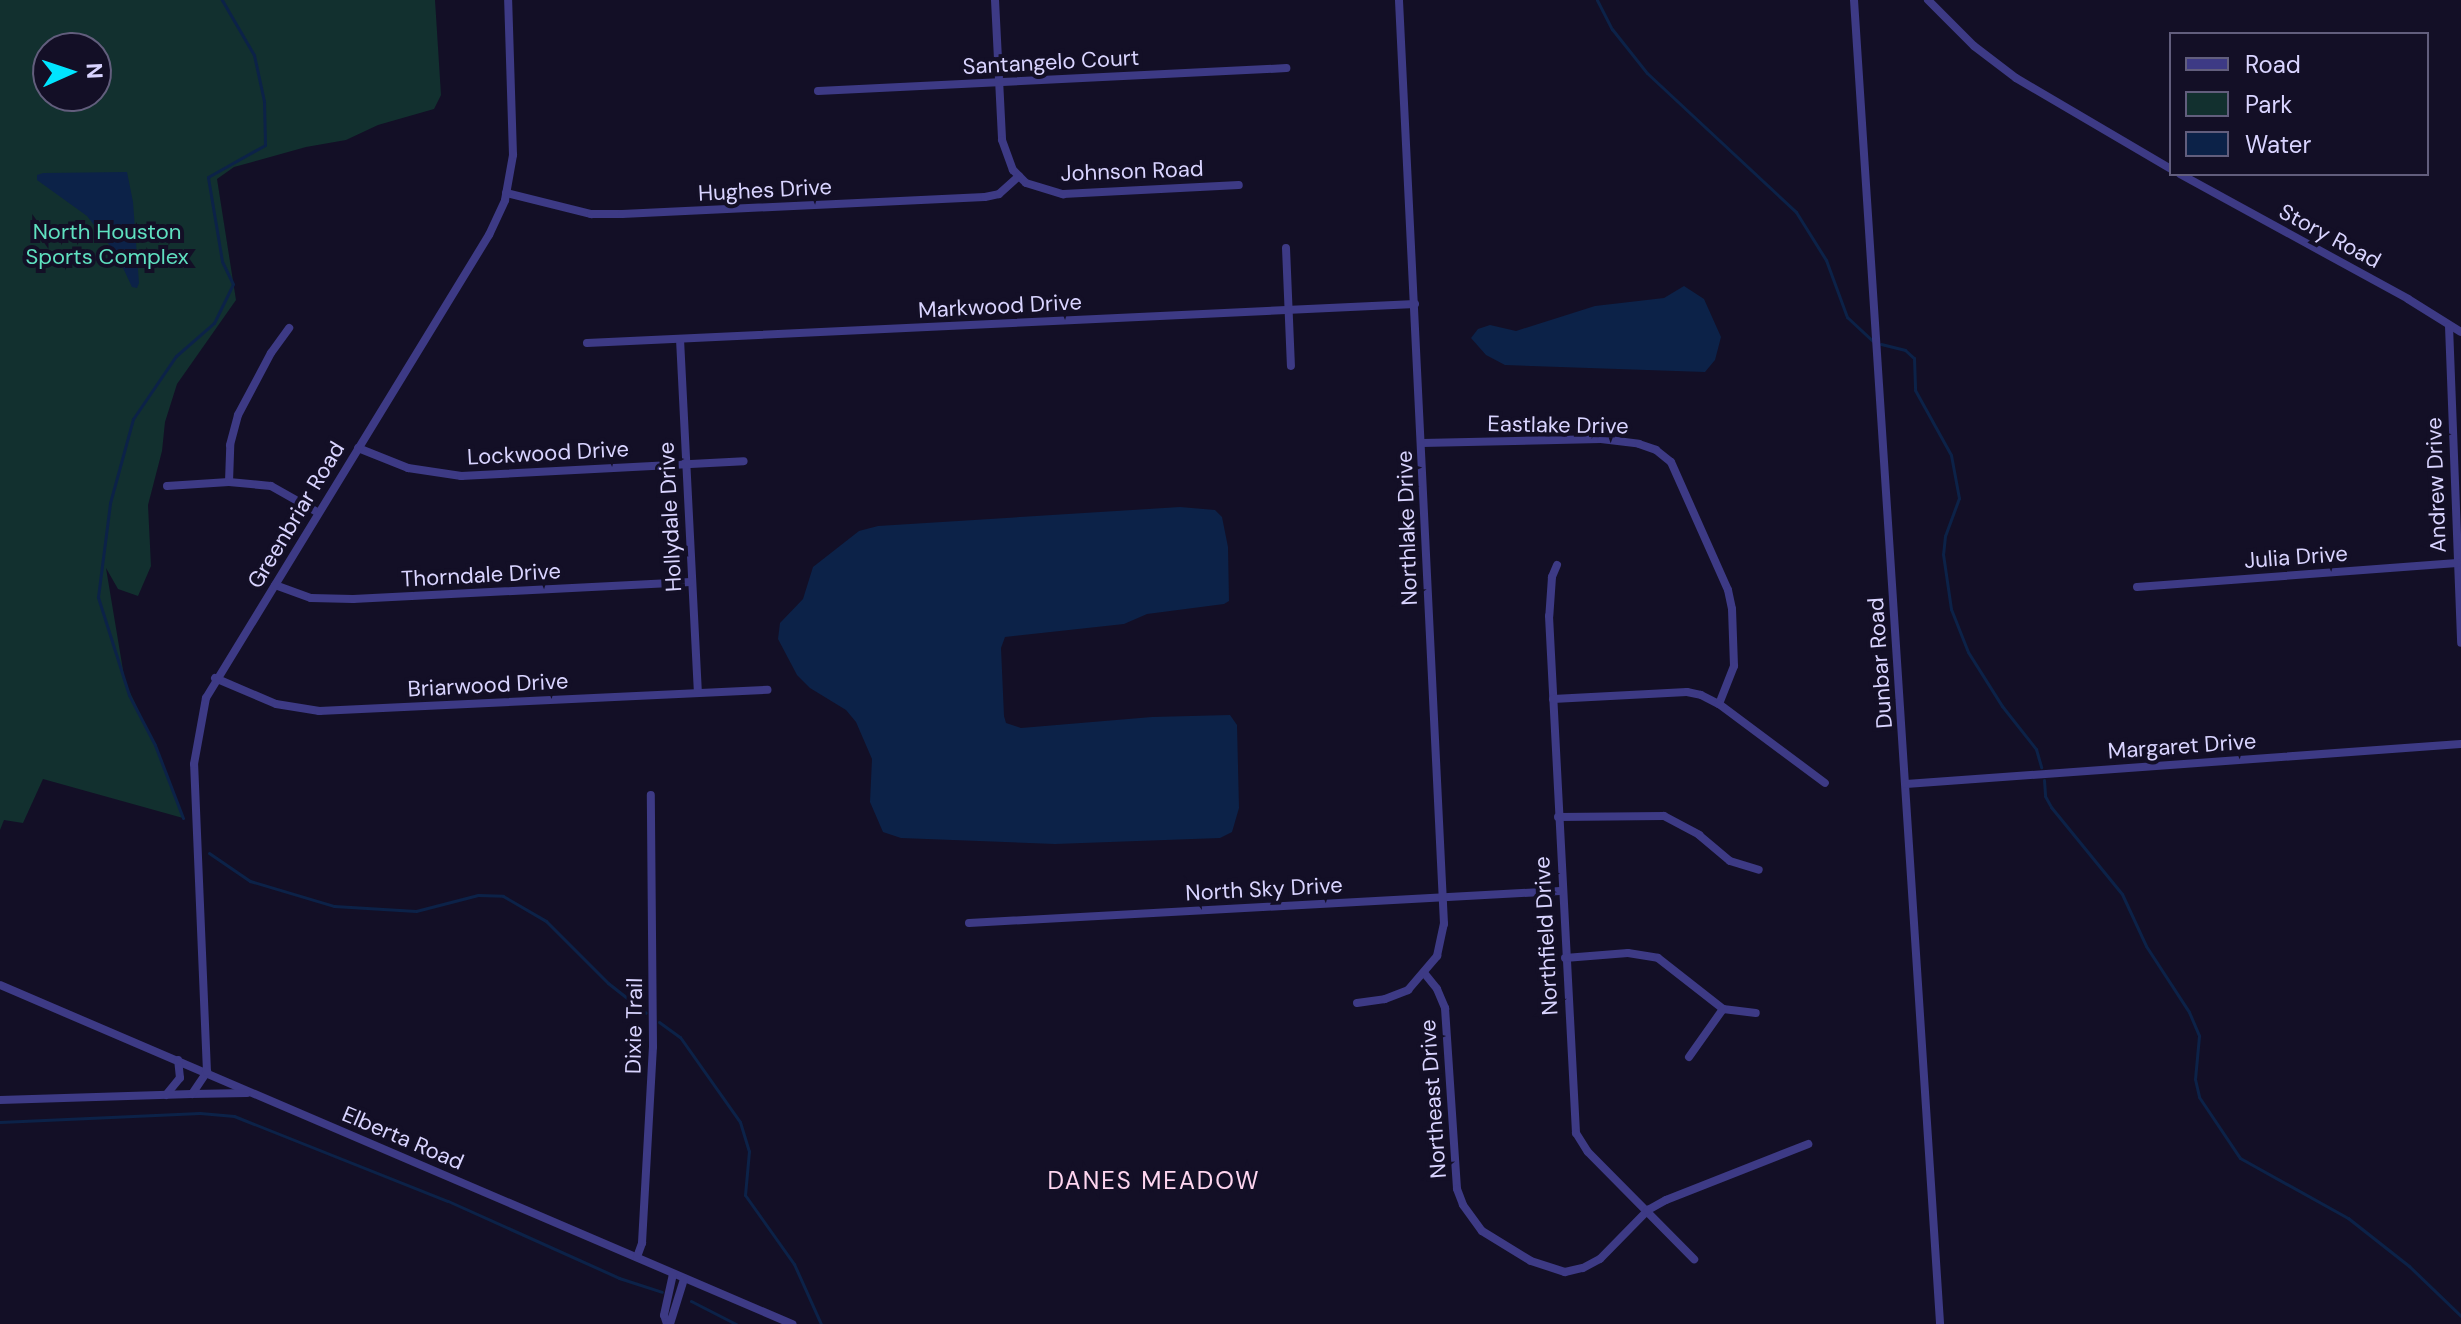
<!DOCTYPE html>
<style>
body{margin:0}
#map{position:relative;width:2461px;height:1324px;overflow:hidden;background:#130f26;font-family:"DM Sans",sans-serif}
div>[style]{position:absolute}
.green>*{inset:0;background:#12302f}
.water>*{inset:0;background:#0c2248}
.stream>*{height:3px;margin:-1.5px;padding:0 1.5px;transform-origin:1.5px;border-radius:1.5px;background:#0c2248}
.minor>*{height:8px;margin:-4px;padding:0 4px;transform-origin:4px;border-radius:4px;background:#3d3a85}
span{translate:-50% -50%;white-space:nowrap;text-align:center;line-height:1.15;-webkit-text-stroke:8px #130f26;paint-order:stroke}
.street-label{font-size:22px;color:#d9d4ff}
.park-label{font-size:22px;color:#5fe0c0}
.neighbourhood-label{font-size:24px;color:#ffd6f0;letter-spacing:2px}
.legend{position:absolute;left:2169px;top:32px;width:260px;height:144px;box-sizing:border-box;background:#130f26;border:2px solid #625e7d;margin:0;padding:10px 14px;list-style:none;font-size:24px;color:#d9d4ff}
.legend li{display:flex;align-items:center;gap:16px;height:40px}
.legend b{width:40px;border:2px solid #625e7d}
.north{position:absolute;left:32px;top:32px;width:80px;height:80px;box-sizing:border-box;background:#130f26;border:2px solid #625e7d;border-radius:50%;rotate:87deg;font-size:22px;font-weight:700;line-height:32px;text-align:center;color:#d9d4ff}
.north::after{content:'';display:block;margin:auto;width:28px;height:36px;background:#00e5ff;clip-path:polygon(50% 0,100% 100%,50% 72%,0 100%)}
</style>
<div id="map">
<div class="green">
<div style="clip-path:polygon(evenodd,0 0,435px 0,441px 95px,434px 109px,378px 125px,346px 140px,306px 147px,234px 167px,217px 179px,236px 300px,177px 384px,165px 422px,162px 451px,148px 505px,151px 566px,138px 596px,118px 589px,106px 568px,125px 682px,155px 745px,183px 818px,43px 779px,23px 823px,4px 820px,0 830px,0 0,48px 48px,96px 48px,96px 96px,48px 96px,48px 48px)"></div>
</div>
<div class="water">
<div style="clip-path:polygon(127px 172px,133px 202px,139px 283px,137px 288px,132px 287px,117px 255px,87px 216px,37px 180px,37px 175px,43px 173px)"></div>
<div style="clip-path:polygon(1684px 286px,1704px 299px,1721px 337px,1715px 360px,1705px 372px,1505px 365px,1486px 355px,1471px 338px,1478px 329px,1490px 325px,1516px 331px,1595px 306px,1664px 298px)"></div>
<div style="clip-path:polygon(1180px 507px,1215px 510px,1222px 517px,1228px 547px,1229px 601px,1224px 604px,1147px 614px,1124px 624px,1005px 637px,1001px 648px,1004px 716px,1006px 723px,1021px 728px,1152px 717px,1230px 715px,1237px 725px,1239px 808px,1232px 832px,1220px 838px,1055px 844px,901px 838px,883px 832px,870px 802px,872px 759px,856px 722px,846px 710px,810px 688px,797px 675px,778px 639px,780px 623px,803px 599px,813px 567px,859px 531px,878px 526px)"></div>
</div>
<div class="stream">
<div style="left:1597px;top:0;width:33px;rotate:63deg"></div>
<div style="left:1612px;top:29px;width:56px;rotate:51.5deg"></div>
<div style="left:1647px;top:73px;width:204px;rotate:43deg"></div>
<div style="left:1796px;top:212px;width:57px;rotate:58deg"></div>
<div style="left:1826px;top:260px;width:61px;rotate:69.8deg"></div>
<div style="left:1847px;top:317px;width:35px;rotate:43deg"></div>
<div style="left:1881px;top:344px;width:25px;rotate:14deg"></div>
<div style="left:1905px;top:350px;width:12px;rotate:42deg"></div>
<div style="left:1914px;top:358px;width:32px;rotate:88deg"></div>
<div style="left:1915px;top:390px;width:74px;rotate:61deg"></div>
<div style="left:1951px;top:455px;width:44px;rotate:79.5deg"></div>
<div style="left:1959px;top:498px;width:40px;rotate:110.2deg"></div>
<div style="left:1945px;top:536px;width:18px;rotate:96deg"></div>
<div style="left:1943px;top:554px;width:56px;rotate:81.7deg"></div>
<div style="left:1951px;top:609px;width:46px;rotate:68.4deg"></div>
<div style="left:1968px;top:652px;width:64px;rotate:57.8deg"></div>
<div style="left:2002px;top:706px;width:55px;rotate:51.7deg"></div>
<div style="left:2036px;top:749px;width:19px;rotate:74deg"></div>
<div style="left:2044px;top:780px;width:16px;rotate:86deg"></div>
<div style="left:2045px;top:796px;width:13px;rotate:61deg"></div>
<div style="left:2051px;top:807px;width:112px;rotate:50.8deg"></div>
<div style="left:2122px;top:894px;width:57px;rotate:65.2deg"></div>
<div style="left:2146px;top:946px;width:79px;rotate:56.9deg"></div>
<div style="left:2189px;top:1012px;width:26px;rotate:67deg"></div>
<div style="left:2199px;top:1036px;width:43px;rotate:95.3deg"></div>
<div style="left:2195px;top:1079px;width:18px;rotate:77deg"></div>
<div style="left:2199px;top:1097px;width:73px;rotate:56.1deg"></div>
<div style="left:2240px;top:1158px;width:124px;rotate:29.1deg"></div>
<div style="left:2348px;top:1218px;width:78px;rotate:38.2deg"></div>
<div style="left:2409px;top:1266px;width:72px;rotate:43.9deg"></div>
<div style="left:183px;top:818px;width:78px;rotate:-111deg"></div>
<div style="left:155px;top:745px;width:56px;rotate:-117.5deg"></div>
<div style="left:129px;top:695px;width:103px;rotate:-107.6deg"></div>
<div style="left:98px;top:597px;width:95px;rotate:-82.7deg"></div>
<div style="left:110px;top:503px;width:87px;rotate:-74.7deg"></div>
<div style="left:133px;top:419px;width:76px;rotate:-55.7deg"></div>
<div style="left:176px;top:356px;width:50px;rotate:-41deg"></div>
<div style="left:214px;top:323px;width:43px;rotate:-64deg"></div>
<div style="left:233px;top:284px;width:25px;rotate:-116deg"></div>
<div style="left:222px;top:261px;width:85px;rotate:-99.5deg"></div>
<div style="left:208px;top:177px;width:65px;rotate:-29.3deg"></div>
<div style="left:265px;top:145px;width:44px;rotate:-91.3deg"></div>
<div style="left:264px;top:101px;width:47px;rotate:-102.3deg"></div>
<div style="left:254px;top:55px;width:64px;rotate:-120.2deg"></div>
<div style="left:209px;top:853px;width:50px;rotate:34.3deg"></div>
<div style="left:250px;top:881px;width:88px;rotate:16.6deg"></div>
<div style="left:334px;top:906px;width:82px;rotate:3.5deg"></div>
<div style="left:416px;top:911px;width:64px;rotate:-14.5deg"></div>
<div style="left:478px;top:895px;width:25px;rotate:2deg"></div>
<div style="left:503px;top:896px;width:50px;rotate:30.2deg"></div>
<div style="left:546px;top:921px;width:88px;rotate:45deg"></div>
<div style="left:608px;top:983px;width:48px;rotate:38.3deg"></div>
<div style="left:659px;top:1022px;width:26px;rotate:36deg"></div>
<div style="left:680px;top:1037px;width:104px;rotate:54.8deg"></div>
<div style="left:740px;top:1122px;width:30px;rotate:73deg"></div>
<div style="left:749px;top:1151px;width:44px;rotate:95.2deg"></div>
<div style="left:745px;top:1195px;width:85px;rotate:54.6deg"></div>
<div style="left:794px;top:1264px;width:66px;rotate:65.8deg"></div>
<div style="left:0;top:1122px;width:200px;rotate:-2.6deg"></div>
<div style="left:200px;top:1113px;width:34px;rotate:5deg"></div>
<div style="left:234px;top:1116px;width:230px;rotate:21.7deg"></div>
<div style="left:448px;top:1201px;width:188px;rotate:24.2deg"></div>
<div style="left:619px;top:1278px;width:45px;rotate:18deg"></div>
<div style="left:691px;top:1301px;width:51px;rotate:27.1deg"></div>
</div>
<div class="minor">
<div style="left:995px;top:0;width:140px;rotate:87.1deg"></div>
<div style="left:1002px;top:140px;width:32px;rotate:70deg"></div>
<div style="left:1013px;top:170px;width:18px;rotate:45deg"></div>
<div style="left:1026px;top:183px;width:39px;rotate:17deg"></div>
<div style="left:1063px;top:194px;width:176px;rotate:-2.9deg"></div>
<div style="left:1854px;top:0;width:1327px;rotate:86.28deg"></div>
<div style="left:1928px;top:0;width:65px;rotate:45deg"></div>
<div style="left:1974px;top:46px;width:53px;rotate:37.3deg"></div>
<div style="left:2016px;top:78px;width:180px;rotate:30.4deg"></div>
<div style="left:818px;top:91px;width:469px;rotate:-2.8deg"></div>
<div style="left:2180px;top:174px;width:260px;rotate:28.7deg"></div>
<div style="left:2408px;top:299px;width:62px;rotate:31.9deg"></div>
<div style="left:506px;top:193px;width:88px;rotate:13.9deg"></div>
<div style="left:591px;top:214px;width:31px"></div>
<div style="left:622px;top:214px;width:363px;rotate:-2.7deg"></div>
<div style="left:985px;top:197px;width:14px;rotate:-12deg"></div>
<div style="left:999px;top:194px;width:27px;rotate:-42deg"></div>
<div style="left:1286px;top:248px;width:118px;rotate:87.6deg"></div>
<div style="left:2449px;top:326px;width:317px;rotate:87.8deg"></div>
<div style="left:680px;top:339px;width:354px;rotate:87.1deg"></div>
<div style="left:587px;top:343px;width:829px;rotate:-2.7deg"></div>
<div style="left:1422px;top:443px;width:179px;rotate:-1.3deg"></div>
<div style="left:1601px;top:439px;width:38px;rotate:7deg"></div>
<div style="left:1639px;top:444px;width:18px;rotate:19deg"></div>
<div style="left:1656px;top:450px;width:19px;rotate:39deg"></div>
<div style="left:1671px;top:462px;width:140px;rotate:66deg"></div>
<div style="left:1728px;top:590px;width:19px;rotate:78deg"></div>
<div style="left:1732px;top:609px;width:57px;rotate:88deg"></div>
<div style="left:1734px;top:666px;width:41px;rotate:111.5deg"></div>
<div style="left:358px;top:448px;width:54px;rotate:21.8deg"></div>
<div style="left:408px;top:468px;width:54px;rotate:8.6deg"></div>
<div style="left:461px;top:476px;width:283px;rotate:-3deg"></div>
<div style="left:229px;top:482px;width:37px;rotate:-88deg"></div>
<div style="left:230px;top:445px;width:31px;rotate:-75deg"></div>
<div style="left:238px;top:415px;width:70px;rotate:-62deg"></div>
<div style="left:271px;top:353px;width:31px;rotate:-54deg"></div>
<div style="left:167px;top:486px;width:62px;rotate:-3.7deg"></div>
<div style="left:229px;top:482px;width:42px;rotate:5.4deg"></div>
<div style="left:271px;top:486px;width:53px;rotate:29.5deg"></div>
<div style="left:1557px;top:565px;width:13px;rotate:113deg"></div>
<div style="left:1552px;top:577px;width:39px;rotate:94deg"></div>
<div style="left:1549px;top:616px;width:518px;rotate:87.01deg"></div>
<div style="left:1576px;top:1133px;width:22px;rotate:58deg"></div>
<div style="left:1588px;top:1152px;width:151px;rotate:45.3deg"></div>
<div style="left:275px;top:585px;width:38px;rotate:20deg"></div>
<div style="left:311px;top:598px;width:42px;rotate:1.4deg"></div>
<div style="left:353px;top:599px;width:338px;rotate:-2.9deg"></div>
<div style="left:2137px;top:587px;width:321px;rotate:-4.3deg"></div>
<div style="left:215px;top:678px;width:66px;rotate:23.1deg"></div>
<div style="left:276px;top:704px;width:44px;rotate:9.2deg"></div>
<div style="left:319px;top:711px;width:449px;rotate:-2.7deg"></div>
<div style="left:1553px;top:699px;width:134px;rotate:-3deg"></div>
<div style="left:1687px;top:692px;width:14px;rotate:12deg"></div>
<div style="left:1701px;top:695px;width:20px;rotate:27deg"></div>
<div style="left:1719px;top:704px;width:132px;rotate:36.7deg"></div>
<div style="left:1906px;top:784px;width:556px;rotate:-4.12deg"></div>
<div style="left:1558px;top:817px;width:106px;rotate:-0.5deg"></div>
<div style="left:1664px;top:816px;width:40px;rotate:28deg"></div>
<div style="left:1699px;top:835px;width:40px;rotate:40deg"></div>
<div style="left:1730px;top:861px;width:30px;rotate:17deg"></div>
<div style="left:969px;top:923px;width:592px;rotate:-3.1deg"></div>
<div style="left:1565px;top:958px;width:63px;rotate:-4.5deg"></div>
<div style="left:1628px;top:953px;width:30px;rotate:9deg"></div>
<div style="left:1658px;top:958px;width:83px;rotate:38.1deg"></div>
<div style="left:1723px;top:1009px;width:33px;rotate:7deg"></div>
<div style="left:1425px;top:974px;width:19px;rotate:51deg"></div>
<div style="left:1437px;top:989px;width:21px;rotate:67deg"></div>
<div style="left:1445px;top:1008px;width:181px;rotate:86.2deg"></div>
<div style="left:1457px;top:1189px;width:17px;rotate:69deg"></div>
<div style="left:1463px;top:1205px;width:32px;rotate:54deg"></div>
<div style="left:1482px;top:1231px;width:57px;rotate:31.5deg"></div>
<div style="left:1531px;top:1261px;width:36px;rotate:18deg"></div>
<div style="left:1565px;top:1272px;width:18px;rotate:-13deg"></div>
<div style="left:1583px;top:1268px;width:19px;rotate:-28deg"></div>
<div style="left:1600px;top:1259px;width:69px;rotate:-45.6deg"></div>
<div style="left:1648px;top:1210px;width:21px;rotate:-29deg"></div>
<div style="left:1666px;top:1200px;width:153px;rotate:-21.5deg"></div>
<div style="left:0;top:985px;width:862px;rotate:23.17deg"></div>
<div style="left:1357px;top:1003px;width:28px;rotate:-8deg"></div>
<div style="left:1385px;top:999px;width:25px;rotate:-21deg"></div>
<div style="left:1408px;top:990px;width:45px;rotate:-49.5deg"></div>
<div style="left:1437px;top:956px;width:33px;rotate:-78deg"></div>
<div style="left:1444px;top:924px;width:925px;rotate:-92.79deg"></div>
<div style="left:1689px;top:1057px;width:59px;rotate:-54.7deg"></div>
<div style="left:192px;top:1094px;width:55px;rotate:-1deg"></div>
<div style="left:166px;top:1095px;width:22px;rotate:-51deg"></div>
<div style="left:180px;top:1078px;width:18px;rotate:-96deg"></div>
<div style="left:0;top:1100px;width:192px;rotate:-1.8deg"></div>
<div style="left:192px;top:1094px;width:27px;rotate:-56deg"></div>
<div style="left:207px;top:1072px;width:308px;rotate:-92.4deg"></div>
<div style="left:194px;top:764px;width:67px;rotate:-79.7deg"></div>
<div style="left:206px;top:698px;width:543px;rotate:-58.57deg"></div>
<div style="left:489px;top:235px;width:38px;rotate:-65deg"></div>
<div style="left:505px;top:200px;width:46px;rotate:-79.9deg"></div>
<div style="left:513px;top:155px;width:155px;rotate:-91.8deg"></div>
<div style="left:637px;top:1257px;width:15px;rotate:-70deg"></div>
<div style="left:642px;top:1243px;width:196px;rotate:-86.8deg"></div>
<div style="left:653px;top:1047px;width:252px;rotate:-90.5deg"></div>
<div style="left:667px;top:1324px;width:9px;rotate:-108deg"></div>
<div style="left:664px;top:1315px;width:42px;rotate:-77.6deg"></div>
<div style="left:670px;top:1324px;width:47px;rotate:-72.7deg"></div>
</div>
<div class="street-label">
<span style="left:1051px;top:62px;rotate:-3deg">Santangelo Court</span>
<span style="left:1132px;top:171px;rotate:-2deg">Johnson Road</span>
<span style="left:765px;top:190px;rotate:-3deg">Hughes Drive</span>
<span style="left:2330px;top:236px;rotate:28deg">Story Road</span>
<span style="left:1000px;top:306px;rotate:-3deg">Markwood Drive</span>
<span style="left:1558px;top:425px;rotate:1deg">Eastlake Drive</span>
<span style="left:548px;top:453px;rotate:-3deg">Lockwood Drive</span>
<span style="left:2436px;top:485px;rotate:-92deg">Andrew Drive</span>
<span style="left:296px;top:515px;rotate:-59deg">Greenbriar Road</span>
<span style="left:670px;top:517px;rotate:-93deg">Hollydale Drive</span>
<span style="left:1407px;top:528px;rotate:-92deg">Northlake Drive</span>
<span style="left:2296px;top:557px;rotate:-4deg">Julia Drive</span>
<span style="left:481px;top:575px;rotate:-3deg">Thorndale Drive</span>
<span style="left:1880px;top:663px;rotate:-94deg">Dunbar Road</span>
<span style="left:488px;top:685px;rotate:-3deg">Briarwood Drive</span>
<span style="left:2182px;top:746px;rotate:-4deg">Margaret Drive</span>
<span style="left:1264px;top:889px;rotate:-3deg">North Sky Drive</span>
<span style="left:1546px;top:936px;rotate:-93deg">Northfield Drive</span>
<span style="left:634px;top:1026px;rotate:-89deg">Dixie Trail</span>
<span style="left:1433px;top:1099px;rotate:-94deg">Northeast Drive</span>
<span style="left:403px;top:1138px;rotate:23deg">Elberta Road</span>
</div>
<div class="park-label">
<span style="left:107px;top:244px">North Houston<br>Sports Complex</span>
</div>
<div class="neighbourhood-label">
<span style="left:1154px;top:1181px">DANES MEADOW</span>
</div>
<ul class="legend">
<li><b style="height:10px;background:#3d3a85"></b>Road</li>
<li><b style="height:22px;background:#12302f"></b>Park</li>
<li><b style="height:22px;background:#0c2248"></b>Water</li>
</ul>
<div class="north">N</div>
</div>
